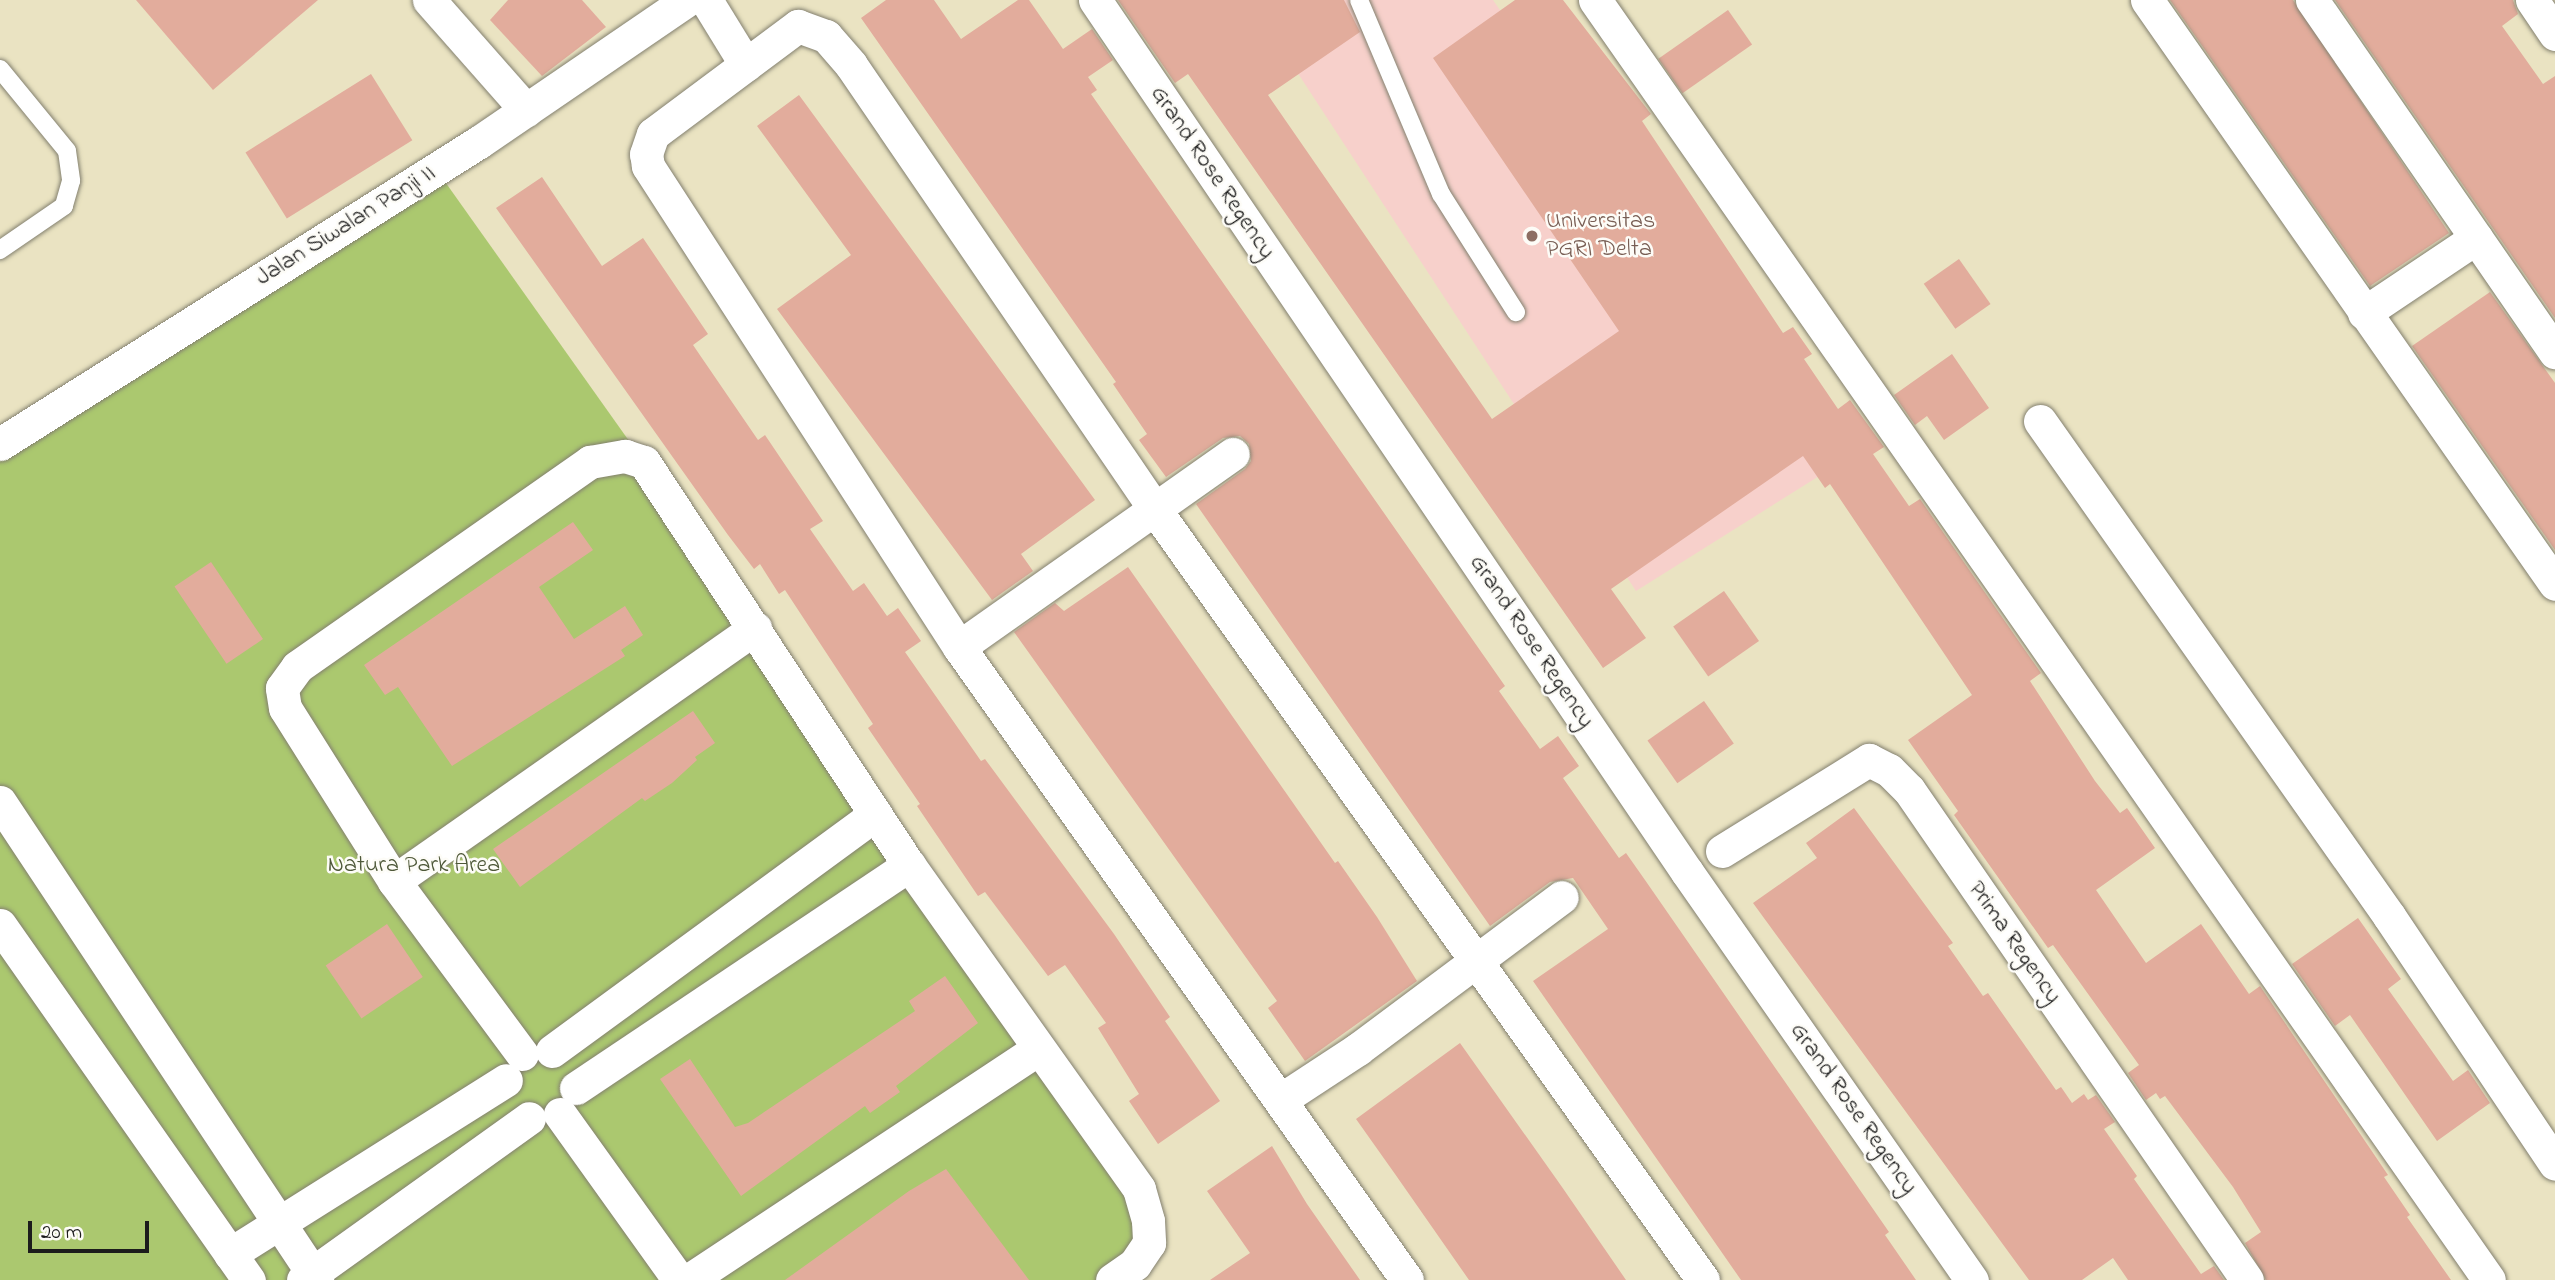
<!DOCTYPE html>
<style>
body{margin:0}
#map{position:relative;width:2555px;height:1280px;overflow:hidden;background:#eae3c2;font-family:"Indie Flower",sans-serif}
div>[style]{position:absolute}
.built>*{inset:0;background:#f7d0cb}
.green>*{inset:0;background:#abc86f}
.building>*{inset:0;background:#e2ac9c;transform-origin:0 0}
.roads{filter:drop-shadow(0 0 2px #83806f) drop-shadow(0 0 2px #83806f)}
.service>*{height:18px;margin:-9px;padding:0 9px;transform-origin:9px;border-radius:9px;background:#fff}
.minor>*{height:33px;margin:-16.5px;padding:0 16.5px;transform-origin:16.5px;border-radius:16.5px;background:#fff}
.dots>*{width:19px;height:19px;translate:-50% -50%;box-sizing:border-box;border:4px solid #fdfcf7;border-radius:50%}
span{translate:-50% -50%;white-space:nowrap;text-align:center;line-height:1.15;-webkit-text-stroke:5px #fdfcf7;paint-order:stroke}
.street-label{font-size:24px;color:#1c1c1c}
.education-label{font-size:24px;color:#785e54}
.left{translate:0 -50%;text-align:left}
.park-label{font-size:24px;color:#4e5839}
.scale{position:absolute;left:28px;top:1221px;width:121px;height:32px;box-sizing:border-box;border:4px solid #1c1c1c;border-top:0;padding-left:9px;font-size:21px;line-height:24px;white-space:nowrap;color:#1c1c1c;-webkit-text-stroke:5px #fdfcf7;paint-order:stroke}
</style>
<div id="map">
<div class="built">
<div style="clip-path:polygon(1250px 0,1493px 0,1824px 473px,1636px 591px)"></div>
</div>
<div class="green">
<div style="clip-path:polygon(431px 162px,644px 462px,1148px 1221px,1112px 1280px,0 1280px,0 442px)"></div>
</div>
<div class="building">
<div style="clip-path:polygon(136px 0,318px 0,213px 90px)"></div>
<div style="clip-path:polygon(508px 0,582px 0,606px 27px,542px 76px,490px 20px)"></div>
<div style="clip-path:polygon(886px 0,934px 0,961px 39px,1018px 0,1029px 0,1063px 49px,1092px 29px,1113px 60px,1088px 77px,1097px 90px,1091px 94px,1505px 686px,1499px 691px,1540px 749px,1558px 736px,1579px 766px,1563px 778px,1619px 858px,1626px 853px,1645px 880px,1889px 1232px,1885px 1235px,1916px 1280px,1741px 1280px,1533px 981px,1608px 929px,1573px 878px,1550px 882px,1490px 926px,1196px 504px,1245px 469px,1251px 461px,1249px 444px,1240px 436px,1223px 438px,1166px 477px,1139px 440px,1147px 434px,1113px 384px,1116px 382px,861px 18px)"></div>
<div style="clip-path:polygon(1118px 0,1344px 0,1360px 32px,1268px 95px,1492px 419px,1619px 331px,1433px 58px,1515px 0,1563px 0,1651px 114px,1642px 121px,1783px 333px,1793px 327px,1812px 354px,1804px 359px,1838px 409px,1850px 400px,1884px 447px,1873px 454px,1909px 506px,1920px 499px,2041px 673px,2030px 681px,2095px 781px,2120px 813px,2127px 808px,2155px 848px,2096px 890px,2146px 963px,2201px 924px,2249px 994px,2260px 986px,2388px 1175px,2384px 1177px,2410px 1215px,2407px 1217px,2451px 1280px,2266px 1280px,2245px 1243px,2261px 1232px,2233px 1187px,2165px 1096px,2160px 1099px,2156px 1093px,2146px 1100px,2128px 1073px,2139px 1065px,2053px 945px,2048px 948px,1954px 815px,1958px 811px,1908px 740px,1972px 695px,1830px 484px,1825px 488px,1803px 456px,1611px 589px,1646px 638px,1603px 668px,1188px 74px,1175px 83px)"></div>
<div style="clip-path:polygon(2170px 0,2293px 0,2449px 233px,2370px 286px)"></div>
<div style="clip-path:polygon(2335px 0,2513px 0,2518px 14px,2502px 26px,2543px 84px,2555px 76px,2555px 318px)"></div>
<div style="left:1728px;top:10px;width:42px;height:85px;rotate:55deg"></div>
<div style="left:371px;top:74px;width:78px;height:148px;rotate:58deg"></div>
<div style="clip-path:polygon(799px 95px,1095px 500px,1021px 554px,1033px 571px,992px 600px,777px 309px,851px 255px,757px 126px)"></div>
<div style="clip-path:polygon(542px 177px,602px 266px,643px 238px,708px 334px,693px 345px,758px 440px,765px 435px,823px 521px,810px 529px,853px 591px,864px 583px,887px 616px,898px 608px,921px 641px,905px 652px,981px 761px,985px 759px,1114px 934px,1170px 1017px,1165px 1021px,1220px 1101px,1158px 1144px,1129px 1101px,1139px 1094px,1098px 1028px,1106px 1023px,1065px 965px,1048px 976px,985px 892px,978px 896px,917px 806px,920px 804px,868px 728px,873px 724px,785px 590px,779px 594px,760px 564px,754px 569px,728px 535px,496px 208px)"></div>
<div style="left:1959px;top:259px;width:55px;height:43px;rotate:55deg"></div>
<div style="clip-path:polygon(2490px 292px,2555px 383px,2555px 550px,2412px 346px)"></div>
<div style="clip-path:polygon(1952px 354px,1989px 408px,1944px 440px,1927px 416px,1915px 425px,1894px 395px)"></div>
<div style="clip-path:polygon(573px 522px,593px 550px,539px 587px,574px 639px,625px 606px,643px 635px,621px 650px,625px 656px,452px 766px,398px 687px,385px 695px,364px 665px)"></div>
<div style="left:211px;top:562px;width:93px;height:44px;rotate:56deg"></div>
<div style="clip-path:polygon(1128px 567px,1335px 863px,1338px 861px,1377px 917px,1417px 981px,1305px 1061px,1268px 1008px,1277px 1001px,1014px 632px,1055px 603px,1064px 611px)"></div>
<div style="left:1724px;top:591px;width:61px;height:62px;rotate:55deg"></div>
<div style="left:1704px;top:701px;width:52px;height:69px;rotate:55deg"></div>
<div style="clip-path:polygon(693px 711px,715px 743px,695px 757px,697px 760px,672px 783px,645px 801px,642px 798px,520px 887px,493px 849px)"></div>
<div style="clip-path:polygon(1854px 808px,1953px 943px,1948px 946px,1983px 996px,1988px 993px,2056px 1090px,2061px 1087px,2072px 1103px,2084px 1094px,2088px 1100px,2096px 1095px,2115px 1122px,2104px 1129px,2137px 1176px,2134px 1179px,2201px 1274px,2214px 1266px,2224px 1280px,2128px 1280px,2113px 1258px,2082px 1280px,2029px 1280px,1753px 903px,1817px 858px,1806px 843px)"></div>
<div style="clip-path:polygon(2358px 918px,2401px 979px,2388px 989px,2453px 1081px,2468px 1070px,2490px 1103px,2437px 1141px,2350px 1015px,2335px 1026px,2292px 964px)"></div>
<div style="left:387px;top:924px;width:64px;height:74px;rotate:56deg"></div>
<div style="clip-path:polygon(945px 976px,978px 1023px,896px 1086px,900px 1092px,870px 1113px,865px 1106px,741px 1196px,660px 1079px,690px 1059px,735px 1127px,748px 1123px,915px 1011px,909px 1001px)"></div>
<div style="clip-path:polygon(1460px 1043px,1562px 1187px,1626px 1280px,1469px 1280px,1395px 1174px,1356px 1119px)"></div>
<div style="clip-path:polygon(1272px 1146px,1307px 1204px,1360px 1280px,1210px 1280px,1250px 1253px,1207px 1191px)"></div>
<div style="clip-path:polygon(946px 1169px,1029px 1280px,785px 1280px,909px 1191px)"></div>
</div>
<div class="roads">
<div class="service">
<div style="left:1359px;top:0;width:211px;rotate:67.1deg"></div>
<div style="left:1441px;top:194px;width:140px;rotate:57.6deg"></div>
<div style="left:0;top:69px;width:106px;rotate:50.7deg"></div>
<div style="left:67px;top:151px;width:30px;rotate:82deg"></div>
<div style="left:71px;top:181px;width:26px;rotate:106deg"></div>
<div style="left:64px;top:206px;width:78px;rotate:145.5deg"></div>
</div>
<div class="minor">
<div style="left:429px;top:0;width:147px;rotate:48.6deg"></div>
<div style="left:706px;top:0;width:76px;rotate:58.4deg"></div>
<div style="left:1095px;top:0;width:1054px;rotate:55.83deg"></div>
<div style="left:1687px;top:872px;width:498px;rotate:55.1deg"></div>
<div style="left:1595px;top:0;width:1561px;rotate:55.07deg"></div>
<div style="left:2147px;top:0;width:712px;rotate:55.06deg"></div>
<div style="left:2312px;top:0;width:428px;rotate:55.4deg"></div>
<div style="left:2532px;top:0;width:41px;rotate:55.9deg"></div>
<div style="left:2364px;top:313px;width:135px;rotate:-33.8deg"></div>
<div style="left:2040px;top:421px;width:606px;rotate:54.81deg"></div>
<div style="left:2389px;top:916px;width:298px;rotate:56.2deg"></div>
<div style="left:0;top:444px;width:566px;rotate:-32.23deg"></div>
<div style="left:479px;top:142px;width:252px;rotate:-34.3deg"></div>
<div style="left:959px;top:647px;width:335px;rotate:-35.2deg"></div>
<div style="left:0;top:802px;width:574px;rotate:56.45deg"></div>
<div style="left:1722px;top:851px;width:173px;rotate:-31.8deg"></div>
<div style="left:1869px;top:760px;width:22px;rotate:27deg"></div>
<div style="left:1889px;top:770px;width:28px;rotate:45deg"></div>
<div style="left:1909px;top:790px;width:595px;rotate:55.4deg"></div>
<div style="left:394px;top:881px;width:441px;rotate:-35deg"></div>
<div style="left:0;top:925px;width:434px;rotate:55deg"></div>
<div style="left:552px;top:1051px;width:401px;rotate:-36.2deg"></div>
<div style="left:522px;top:1054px;width:215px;rotate:-126.5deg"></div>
<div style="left:394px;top:881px;width:204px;rotate:-122.2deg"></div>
<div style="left:285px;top:708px;width:20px;rotate:-99deg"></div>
<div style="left:282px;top:688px;width:26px;rotate:-54deg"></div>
<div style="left:297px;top:667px;width:358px;rotate:-35deg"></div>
<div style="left:590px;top:462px;width:36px;rotate:-10deg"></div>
<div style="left:625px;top:456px;width:20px;rotate:18deg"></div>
<div style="left:644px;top:462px;width:482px;rotate:56.7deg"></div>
<div style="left:909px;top:865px;width:397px;rotate:54.6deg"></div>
<div style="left:1139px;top:1189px;width:33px;rotate:74deg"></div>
<div style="left:1148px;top:1221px;width:22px;rotate:87deg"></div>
<div style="left:1149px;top:1243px;width:25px;rotate:124deg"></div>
<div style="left:1135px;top:1264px;width:28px;rotate:145deg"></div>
<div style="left:576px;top:1088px;width:401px;rotate:-33.8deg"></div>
<div style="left:1282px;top:1099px;width:91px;rotate:-33.3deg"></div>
<div style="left:1358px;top:1049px;width:254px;rotate:-36.7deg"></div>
<div style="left:560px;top:1114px;width:204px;rotate:54.4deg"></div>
<div style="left:230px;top:1254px;width:326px;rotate:-32.2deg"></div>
<div style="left:303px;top:1280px;width:278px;rotate:-35.6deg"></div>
<div style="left:689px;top:1280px;width:419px;rotate:-33.5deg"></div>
<div style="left:1407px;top:1280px;width:775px;rotate:-125.29deg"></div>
<div style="left:959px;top:647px;width:573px;rotate:-122.89deg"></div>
<div style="left:648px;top:166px;width:12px;rotate:-99deg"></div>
<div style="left:646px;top:154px;width:21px;rotate:-71deg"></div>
<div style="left:653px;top:134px;width:181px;rotate:-36.7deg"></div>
<div style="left:798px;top:26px;width:30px;rotate:20deg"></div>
<div style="left:826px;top:36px;width:38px;rotate:49deg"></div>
<div style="left:851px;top:65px;width:537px;rotate:55.63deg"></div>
<div style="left:1154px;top:508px;width:947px;rotate:54.58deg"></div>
</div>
</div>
<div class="dots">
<div style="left:1532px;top:236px;background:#8d6e63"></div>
</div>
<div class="street-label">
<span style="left:1212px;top:173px;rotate:56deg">Grand Rose Regency</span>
<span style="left:346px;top:226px;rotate:-32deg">Jalan Siwalan Panji II</span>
<span style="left:1531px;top:642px;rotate:56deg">Grand Rose Regency</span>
<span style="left:2014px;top:943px;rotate:55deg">Prima Regency</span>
<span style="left:1853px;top:1109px;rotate:55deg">Grand Rose Regency</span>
</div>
<div class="education-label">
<span class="left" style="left:1546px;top:236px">Universitas<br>PGRI Delta</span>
</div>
<div class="park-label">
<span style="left:414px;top:866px">Natura Park Area</span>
</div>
<div class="scale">20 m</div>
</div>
